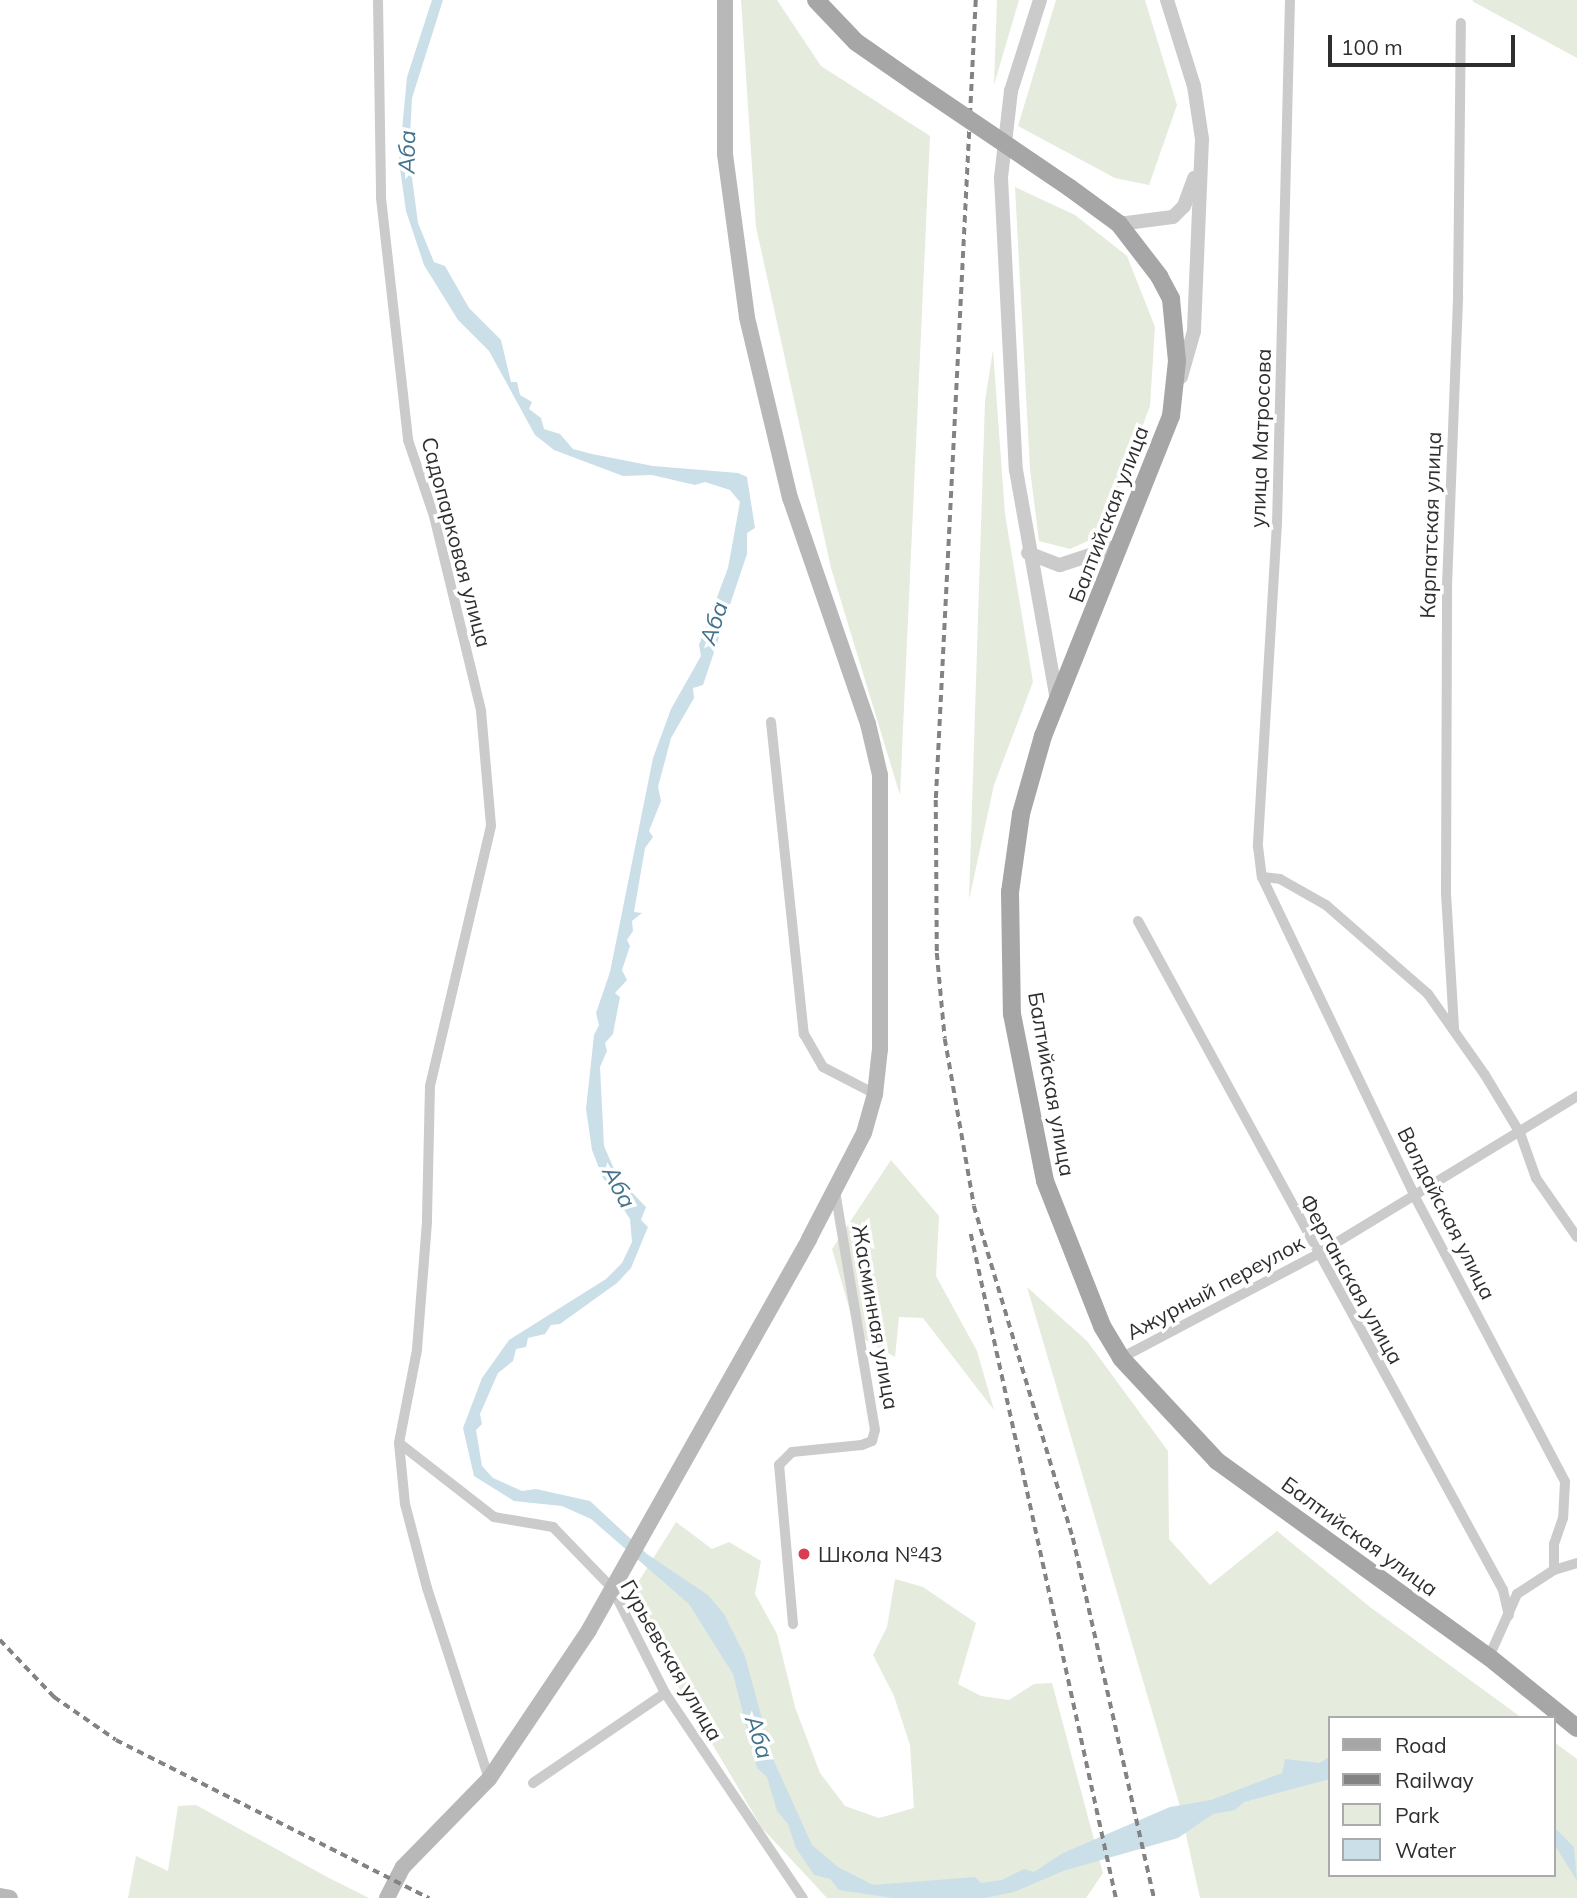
<!DOCTYPE html>
<meta charset="utf-8">
<style>
body{margin:0}
#map{position:relative;width:1577px;height:1898px;overflow:hidden;background:#fff;font-family:Mulish,sans-serif}
div>[style]{position:absolute}
.green>*{inset:0;background:#e5ebdd}
.water>*{inset:0;background:#cbdfe9}
.minor>*{height:10px;margin:-5px;padding:0 5px;transform-origin:5px;border-radius:5px;background:#cbcbcb}
.tertiary>*{height:14px;margin:-7px;padding:0 7px;transform-origin:7px;border-radius:7px;background:#cbcbcb}
.secondary>*{height:16px;margin:-8px;padding:0 8px;transform-origin:8px;border-radius:8px;background:#b8b8b8}
.primary>*{height:18px;margin:-9px;padding:0 9px;transform-origin:9px;border-radius:9px;background:#a6a6a6}
.rail>*{height:3.5px;margin-top:-1.75px;transform-origin:0;background:repeating-linear-gradient(90deg,#838383 0 7px,transparent 0 12px)}
.primary-bridge>*{height:18px;margin:-9px;padding:0 9px;transform-origin:9px;border-radius:9px;background:#a6a6a6}
.dots>*{width:19px;height:19px;translate:-50% -50%;box-sizing:border-box;border:4px solid #fff;border-radius:50%}
span{translate:-50% -50%;white-space:nowrap;text-align:center;line-height:1.15;-webkit-text-stroke:7px #fff;paint-order:stroke}
.street-label{font-size:21px;color:#2e2e2e}
.poi-label{font-size:21px;color:#2e2e2e}
.left{translate:0 -50%;text-align:left}
.water-label{font-size:23px;color:#42738b;font-style:italic}
.legend{position:absolute;left:1328px;top:1716px;width:228px;height:161px;box-sizing:border-box;background:#fff;border:2px solid #ababab;margin:0;padding:9px 12px;list-style:none;font-size:21px;color:#2e2e2e}
.legend li{display:flex;align-items:center;gap:14px;height:35px}
.legend b{width:35px;border:2px solid #ababab}
.scale{position:absolute;left:1328px;top:35px;width:187px;height:32px;box-sizing:border-box;border:4px solid #2e2e2e;border-top:0;padding-left:9px;font-size:21px;line-height:24px;white-space:nowrap;color:#2e2e2e;-webkit-text-stroke:5px #fff;paint-order:stroke}
</style>
<div id="map">
<div class="green">
<div style="clip-path:polygon(741px 0,777px 0,821px 66px,930px 136px,900px 795px,831px 568px,756px 227px)"></div>
<div style="clip-path:polygon(997px 0,1019px 0,994px 85px)"></div>
<div style="clip-path:polygon(1056px 0,1145px 0,1177px 105px,1149px 185px,1115px 178px,1018px 126px)"></div>
<div style="clip-path:polygon(1577px 0,1577px 58px,1472px 1px,1474px 0)"></div>
<div style="clip-path:polygon(1015px 187px,1075px 215px,1127px 256px,1155px 327px,1150px 406px,1101px 535px,1070px 549px,1039px 541px,1030px 469px)"></div>
<div style="clip-path:polygon(993px 350px,1005px 514px,1033px 682px,994px 785px,969px 900px,985px 401px)"></div>
<div style="clip-path:polygon(891px 1160px,939px 1216px,936px 1276px,977px 1351px,994px 1410px,923px 1318px,899px 1317px,895px 1357px,857px 1335px,832px 1249px)"></div>
<div style="clip-path:polygon(1027px 1287px,1087px 1341px,1168px 1451px,1169px 1539px,1210px 1585px,1277px 1531px,1370px 1607px,1522px 1718px,1330px 1718px,1330px 1875px,1554px 1875px,1554px 1742px,1577px 1759px,1577px 1898px,1200px 1898px,1179px 1803px)"></div>
<div style="clip-path:polygon(676px 1522px,712px 1549px,729px 1542px,761px 1561px,755px 1594px,777px 1634px,795px 1707px,820px 1773px,845px 1806px,879px 1818px,914px 1808px,910px 1745px,894px 1696px,873px 1655px,887px 1627px,895px 1579px,923px 1587px,976px 1623px,958px 1684px,981px 1696px,1009px 1700px,1034px 1684px,1052px 1683px,1103px 1873px,1086px 1898px,827px 1898px,762px 1828px,627px 1600px)"></div>
<div style="clip-path:polygon(196px 1805px,329px 1878px,369px 1898px,128px 1898px,136px 1856px,168px 1871px,178px 1806px)"></div>
</div>
<div class="water">
<div style="clip-path:polygon(432px 0,443px 0,412px 98px,409px 155px,418px 223px,434px 262px,445px 266px,469px 308px,501px 340px,511px 382px,517px 382px,520px 395px,532px 402px,529px 409px,541px 418px,544px 429px,560px 434px,573px 449px,592px 454px,653px 466px,738px 473px,747px 477px,755px 528px,747px 533px,747px 554px,703px 685px,693px 688px,694px 698px,671px 738px,658px 787px,661px 801px,649px 831px,653px 837px,645px 848px,634px 912px,642px 913px,632px 921px,633px 931px,627px 940px,630px 946px,622px 970px,627px 980px,615px 993px,620px 997px,613px 1034px,605px 1043px,607px 1051px,600px 1067px,604px 1146px,618px 1178px,646px 1207px,641px 1220px,648px 1227px,631px 1268px,617px 1283px,560px 1324px,551px 1325px,545px 1334px,528px 1338px,526px 1347px,516px 1349px,513px 1361px,498px 1373px,480px 1414px,482px 1424px,476px 1430px,482px 1466px,493px 1478px,522px 1491px,536px 1489px,590px 1501px,647px 1554px,708px 1595px,724px 1614px,745px 1656px,762px 1719px,759px 1728px,812px 1845px,838px 1867px,873px 1885px,975px 1877px,981px 1883px,1002px 1880px,1024px 1869px,1034px 1872px,1063px 1853px,1170px 1807px,1211px 1800px,1282px 1773px,1285px 1759px,1320px 1763px,1330px 1756px,1330px 1779px,1244px 1802px,1235px 1810px,1213px 1814px,1178px 1838px,1063px 1871px,1014px 1892px,985px 1898px,893px 1898px,839px 1890px,830px 1879px,814px 1875px,796px 1848px,788px 1824px,777px 1811px,767px 1777px,757px 1768px,733px 1674px,689px 1604px,591px 1519px,562px 1506px,514px 1501px,474px 1476px,463px 1428px,482px 1378px,509px 1340px,606px 1279px,622px 1263px,632px 1242px,630px 1219px,602px 1176px,592px 1150px,586px 1109px,594px 1035px,599px 1025px,596px 1013px,610px 972px,653px 758px,671px 709px,701px 656px,699px 645px,728px 568px,740px 502px,730px 490px,705px 482px,695px 485px,652px 475px,623px 476px,554px 450px,535px 435px,489px 351px,458px 320px,424px 265px,406px 211px,399px 161px,407px 77px)"></div>
<div style="clip-path:polygon(1554px 1827px,1574px 1847px,1577px 1881px,1554px 1844px)"></div>
</div>
<div class="minor">
<div style="left:378px;top:0;width:198px;rotate:89.1deg"></div>
<div style="left:381px;top:198px;width:244px;rotate:83.6deg"></div>
<div style="left:408px;top:440px;width:80px;rotate:71.1deg"></div>
<div style="left:434px;top:516px;width:201px;rotate:76.4deg"></div>
<div style="left:481px;top:711px;width:115px;rotate:85deg"></div>
<div style="left:491px;top:826px;width:267px;rotate:103.2deg"></div>
<div style="left:430px;top:1086px;width:136px;rotate:91.3deg"></div>
<div style="left:427px;top:1222px;width:128px;rotate:94.5deg"></div>
<div style="left:417px;top:1350px;width:95px;rotate:101deg"></div>
<div style="left:399px;top:1443px;width:61px;rotate:84.4deg"></div>
<div style="left:405px;top:1504px;width:87px;rotate:75.3deg"></div>
<div style="left:427px;top:1588px;width:201px;rotate:72deg"></div>
<div style="left:1290px;top:0;width:523px;rotate:91.42deg"></div>
<div style="left:1277px;top:523px;width:324px;rotate:93.4deg"></div>
<div style="left:1258px;top:846px;width:31px;rotate:83deg"></div>
<div style="left:1262px;top:877px;width:355px;rotate:64.4deg"></div>
<div style="left:1415px;top:1197px;width:322px;rotate:62.2deg"></div>
<div style="left:1565px;top:1482px;width:36px;rotate:93deg"></div>
<div style="left:1563px;top:1518px;width:28px;rotate:109deg"></div>
<div style="left:1554px;top:1544px;width:26px;rotate:90deg"></div>
<div style="left:771px;top:722px;width:314px;rotate:84deg"></div>
<div style="left:804px;top:1034px;width:38px;rotate:60deg"></div>
<div style="left:823px;top:1067px;width:59px;rotate:27.4deg"></div>
<div style="left:1262px;top:877px;width:18px;rotate:6deg"></div>
<div style="left:1280px;top:879px;width:53px;rotate:29.5deg"></div>
<div style="left:1326px;top:905px;width:135px;rotate:41.1deg"></div>
<div style="left:1428px;top:994px;width:99px;rotate:54.9deg"></div>
<div style="left:1485px;top:1075px;width:68px;rotate:58.9deg"></div>
<div style="left:1520px;top:1133px;width:48px;rotate:70.4deg"></div>
<div style="left:1536px;top:1178px;width:72px;rotate:55.2deg"></div>
<div style="left:1138px;top:921px;width:762px;rotate:61.38deg"></div>
<div style="left:1503px;top:1590px;width:26px;rotate:77deg"></div>
<div style="left:1454px;top:1028px;width:136px;rotate:-93.4deg"></div>
<div style="left:1446px;top:892px;width:306px;rotate:-89.8deg"></div>
<div style="left:1447px;top:586px;width:290px;rotate:-87.8deg"></div>
<div style="left:1458px;top:296px;width:273px;rotate:-89.4deg"></div>
<div style="left:1121px;top:1358px;width:221px;rotate:-27.8deg"></div>
<div style="left:1316px;top:1255px;width:306px;rotate:-31.3deg"></div>
<div style="left:399px;top:1443px;width:120px;rotate:37.9deg"></div>
<div style="left:494px;top:1517px;width:60px;rotate:9.6deg"></div>
<div style="left:553px;top:1527px;width:85px;rotate:46deg"></div>
<div style="left:612px;top:1588px;width:118px;rotate:63.2deg"></div>
<div style="left:665px;top:1693px;width:247px;rotate:56.1deg"></div>
<div style="left:793px;top:1624px;width:160px;rotate:-95deg"></div>
<div style="left:779px;top:1465px;width:18px;rotate:-45deg"></div>
<div style="left:792px;top:1452px;width:70px;rotate:-5.7deg"></div>
<div style="left:862px;top:1445px;width:11px;rotate:-22deg"></div>
<div style="left:872px;top:1441px;width:11px;rotate:-75deg"></div>
<div style="left:875px;top:1430px;width:243px;rotate:-99.5deg"></div>
<div style="left:1489px;top:1657px;width:69px;rotate:-66deg"></div>
<div style="left:1517px;top:1594px;width:44px;rotate:-33deg"></div>
<div style="left:1554px;top:1570px;width:24px;rotate:-17deg"></div>
<div style="left:533px;top:1783px;width:160px;rotate:-34.3deg"></div>
</div>
<div class="tertiary">
<div style="left:1040px;top:0;width:96px;rotate:107.7deg"></div>
<div style="left:1011px;top:91px;width:88px;rotate:96.6deg"></div>
<div style="left:1001px;top:178px;width:292px;rotate:87.1deg"></div>
<div style="left:1016px;top:470px;width:235px;rotate:79.9deg"></div>
<div style="left:1167px;top:0;width:90px;rotate:72.6deg"></div>
<div style="left:1194px;top:86px;width:54px;rotate:81.4deg"></div>
<div style="left:1202px;top:139px;width:192px;rotate:92.4deg"></div>
<div style="left:1194px;top:331px;width:48px;rotate:105.8deg"></div>
<div style="left:1119px;top:224px;width:54px;rotate:-7.4deg"></div>
<div style="left:1173px;top:217px;width:16px;rotate:-45deg"></div>
<div style="left:1184px;top:206px;width:30px;rotate:-70deg"></div>
<div style="left:1028px;top:553px;width:34px;rotate:21deg"></div>
<div style="left:1060px;top:565px;width:64px;rotate:-18.2deg"></div>
</div>
<div class="secondary">
<div style="left:0;top:1896px;width:10px;rotate:11deg"></div>
<div style="left:387px;top:1898px;width:35px;rotate:-63deg"></div>
<div style="left:403px;top:1867px;width:123px;rotate:-45.7deg"></div>
<div style="left:489px;top:1779px;width:179px;rotate:-56.1deg"></div>
<div style="left:589px;top:1630px;width:449px;rotate:-60.6deg"></div>
<div style="left:809px;top:1239px;width:119px;rotate:-62.6deg"></div>
<div style="left:864px;top:1133px;width:41px;rotate:-74.2deg"></div>
<div style="left:875px;top:1094px;width:45px;rotate:-83.7deg"></div>
<div style="left:880px;top:1049px;width:274px;rotate:-90deg"></div>
<div style="left:880px;top:775px;width:52px;rotate:-103.2deg"></div>
<div style="left:868px;top:724px;width:239px;rotate:-109deg"></div>
<div style="left:790px;top:498px;width:186px;rotate:-103.4deg"></div>
<div style="left:747px;top:317px;width:164px;rotate:-97.7deg"></div>
<div style="left:725px;top:154px;width:154px;rotate:-90deg"></div>
</div>
<div class="primary">
<div style="left:816px;top:0;width:58px;rotate:46.4deg"></div>
<div style="left:856px;top:42px;width:72px;rotate:34.8deg"></div>
<div style="left:1070px;top:188px;width:61px;rotate:36.3deg"></div>
<div style="left:1119px;top:224px;width:66px;rotate:52.4deg"></div>
<div style="left:1159px;top:276px;width:26px;rotate:62deg"></div>
<div style="left:1171px;top:299px;width:62px;rotate:84.5deg"></div>
<div style="left:1177px;top:361px;width:55px;rotate:96.2deg"></div>
<div style="left:1171px;top:416px;width:345px;rotate:111.8deg"></div>
<div style="left:1043px;top:736px;width:81px;rotate:105.8deg"></div>
<div style="left:1021px;top:814px;width:79px;rotate:98deg"></div>
<div style="left:1010px;top:892px;width:122px;rotate:89.1deg"></div>
<div style="left:1012px;top:1014px;width:170px;rotate:78.8deg"></div>
<div style="left:1045px;top:1181px;width:156px;rotate:68.5deg"></div>
<div style="left:1102px;top:1326px;width:37px;rotate:59deg"></div>
<div style="left:1121px;top:1358px;width:141px;rotate:47deg"></div>
<div style="left:1217px;top:1461px;width:335px;rotate:35.8deg"></div>
<div style="left:1489px;top:1657px;width:113px;rotate:38.9deg"></div>
</div>
<div class="rail">
<div style="left:976px;top:0;width:801px;rotate:92.86deg"></div>
<div style="left:936px;top:800px;width:153px;rotate:89.6deg"></div>
<div style="left:937px;top:953px;width:86px;rotate:84.7deg"></div>
<div style="left:945px;top:1039px;width:169px;rotate:80.1deg"></div>
<div style="left:974px;top:1206px;width:346px;rotate:73.4deg"></div>
<div style="left:1073px;top:1538px;width:369px;rotate:77.3deg"></div>
<div style="left:971px;top:1234px;width:680px;rotate:77.68deg"></div>
<div style="left:0;top:1640px;width:79px;rotate:46.5deg"></div>
<div style="left:54px;top:1697px;width:75px;rotate:34.7deg"></div>
<div style="left:116px;top:1740px;width:351px;rotate:26.8deg"></div>
</div>
<div class="primary-bridge">
<div style="left:915px;top:83px;width:187px;rotate:34.1deg"></div>
</div>
<div class="dots">
<div style="left:804px;top:1554px;background:#d83d52"></div>
</div>
<div class="street-label">
<span style="left:1260px;top:438px;rotate:-88deg">улица Матросова</span>
<span style="left:1108px;top:514px;rotate:-69deg">Балтийская улица</span>
<span style="left:1430px;top:525px;rotate:-88deg">Карпатская улица</span>
<span style="left:457px;top:542px;rotate:75deg">Садопарковая улица</span>
<span style="left:1052px;top:1084px;rotate:80deg">Балтийская улица</span>
<span style="left:1447px;top:1213px;rotate:63deg">Валдайская улица</span>
<span style="left:1352px;top:1279px;rotate:61deg">Ферганская улица</span>
<span style="left:1215px;top:1287px;rotate:-28deg">Ажурный переулок</span>
<span style="left:876px;top:1317px;rotate:80deg">Жасминная улица</span>
<span style="left:1360px;top:1536px;rotate:36deg">Балтийская улица</span>
<span style="left:672px;top:1660px;rotate:60deg">Гурьевская улица</span>
</div>
<div class="poi-label">
<span class="left" style="left:818px;top:1554px">Школа №43</span>
</div>
<div class="water-label">
<span style="left:407px;top:152px;rotate:-89deg">Аба</span>
<span style="left:714px;top:623px;rotate:-72deg">Аба</span>
<span style="left:619px;top:1187px;rotate:62deg">Аба</span>
<span style="left:759px;top:1737px;rotate:72deg">Аба</span>
</div>
<ul class="legend">
<li><b style="height:9px;background:#a6a6a6"></b>Road</li>
<li><b style="height:9px;background:#838383"></b>Railway</li>
<li><b style="height:19px;background:#e5ebdd"></b>Park</li>
<li><b style="height:19px;background:#cbdfe9"></b>Water</li>
</ul>
<div class="scale">100 m</div>
</div>
